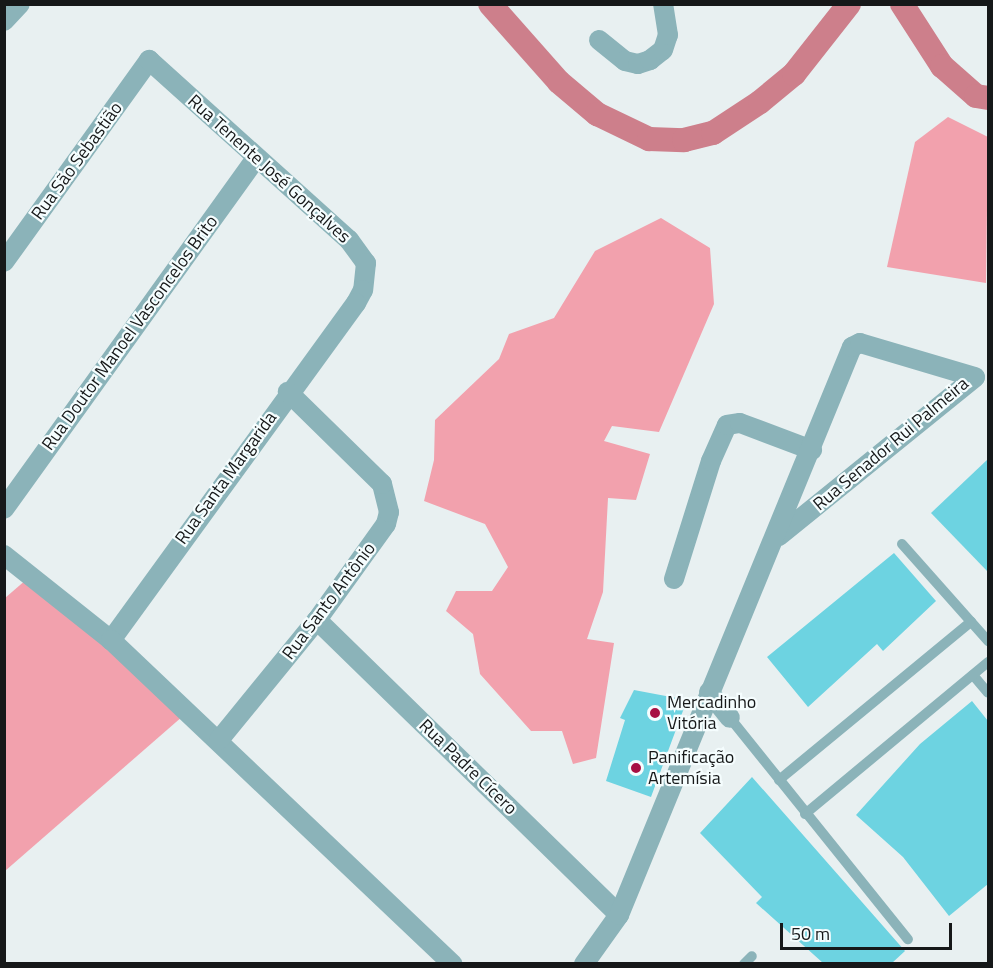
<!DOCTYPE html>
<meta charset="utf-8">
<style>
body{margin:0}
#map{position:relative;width:993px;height:968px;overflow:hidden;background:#e8f0f1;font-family:"Titillium Web",sans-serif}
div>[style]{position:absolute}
.forest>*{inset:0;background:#f2a1ad}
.canal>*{height:24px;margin:-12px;padding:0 12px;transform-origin:12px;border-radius:12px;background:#cd7f8b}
.building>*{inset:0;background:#6dd3e1}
.lane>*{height:10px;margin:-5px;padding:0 5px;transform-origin:5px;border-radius:5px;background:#8bb3b9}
.street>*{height:20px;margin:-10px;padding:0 10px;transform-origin:10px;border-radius:10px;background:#8bb3b9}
.dots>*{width:16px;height:16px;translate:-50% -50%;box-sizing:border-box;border:3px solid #f5fdfe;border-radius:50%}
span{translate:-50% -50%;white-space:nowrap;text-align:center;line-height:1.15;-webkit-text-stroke:4.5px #f5fdfe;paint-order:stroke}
.street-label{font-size:18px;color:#161819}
.poi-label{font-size:18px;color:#161819}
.left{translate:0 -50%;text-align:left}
.frame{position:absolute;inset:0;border:6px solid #161819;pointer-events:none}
.scale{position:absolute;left:780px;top:923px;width:172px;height:27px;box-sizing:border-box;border:3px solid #161819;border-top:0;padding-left:8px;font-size:18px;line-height:21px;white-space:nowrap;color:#161819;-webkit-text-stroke:4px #f5fdfe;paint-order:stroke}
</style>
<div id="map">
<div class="forest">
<div style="clip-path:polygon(948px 117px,988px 137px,986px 283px,887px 267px,915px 142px)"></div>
<div style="clip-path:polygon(661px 218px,710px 248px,714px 304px,659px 432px,612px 426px,604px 441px,650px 454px,636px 500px,608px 498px,603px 592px,587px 639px,614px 643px,596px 758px,573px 764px,562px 731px,531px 731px,480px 674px,473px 634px,446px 611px,456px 591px,492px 591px,508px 567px,485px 524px,424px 501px,434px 460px,435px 420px,499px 359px,509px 334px,554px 318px,595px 251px)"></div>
<div style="clip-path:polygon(27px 579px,183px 716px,5px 871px,5px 598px)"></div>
</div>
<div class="canal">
<div style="left:490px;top:4px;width:104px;rotate:48.5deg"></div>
<div style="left:559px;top:82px;width:50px;rotate:40.1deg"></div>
<div style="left:597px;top:114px;width:58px;rotate:25.7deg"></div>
<div style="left:649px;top:139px;width:35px;rotate:2deg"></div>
<div style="left:684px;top:140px;width:30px;rotate:-14deg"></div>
<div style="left:713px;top:133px;width:56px;rotate:-33.4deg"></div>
<div style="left:760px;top:102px;width:44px;rotate:-39.5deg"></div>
<div style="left:794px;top:74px;width:89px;rotate:-51.8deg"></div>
<div style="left:902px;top:4px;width:74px;rotate:57.2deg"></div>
<div style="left:942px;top:66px;width:45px;rotate:41.4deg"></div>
<div style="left:976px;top:96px;width:12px;rotate:9deg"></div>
</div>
<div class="building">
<div style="clip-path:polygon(988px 459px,988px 572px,931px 513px)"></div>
<div style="clip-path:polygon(894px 553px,936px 601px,883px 651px,877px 644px,808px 707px,767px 657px)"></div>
<div style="clip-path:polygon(634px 690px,687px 700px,651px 797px,606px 781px,625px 720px,620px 718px)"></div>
<div style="clip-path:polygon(972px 701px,988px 721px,988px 884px,949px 916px,903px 857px,856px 815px,920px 744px)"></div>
<div style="clip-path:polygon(752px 777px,905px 951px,892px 963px,823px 963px,756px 903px,762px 897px,700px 833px)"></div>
</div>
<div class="lane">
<div style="left:902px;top:544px;width:130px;rotate:48.4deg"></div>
<div style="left:973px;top:675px;width:23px;rotate:50deg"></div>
<div style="left:730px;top:718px;width:284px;rotate:51.2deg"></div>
<div style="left:779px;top:780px;width:249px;rotate:-39.5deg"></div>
<div style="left:805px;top:814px;width:238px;rotate:-39.7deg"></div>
<div style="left:744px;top:964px;width:11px;rotate:-45deg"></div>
</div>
<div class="street">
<div style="left:4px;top:21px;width:23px;rotate:-47deg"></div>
<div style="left:599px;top:40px;width:33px;rotate:39deg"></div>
<div style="left:625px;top:61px;width:13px;rotate:13deg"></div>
<div style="left:638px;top:64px;width:13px;rotate:-18deg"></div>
<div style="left:650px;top:60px;width:16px;rotate:-38deg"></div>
<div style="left:663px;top:50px;width:16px;rotate:-72deg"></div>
<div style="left:668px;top:35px;width:31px;rotate:-99deg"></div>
<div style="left:4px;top:262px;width:249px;rotate:-54.3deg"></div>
<div style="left:149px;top:60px;width:269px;rotate:42deg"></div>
<div style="left:349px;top:240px;width:29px;rotate:54deg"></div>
<div style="left:366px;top:263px;width:27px;rotate:96deg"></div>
<div style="left:363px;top:290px;width:15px;rotate:118deg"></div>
<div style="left:356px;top:303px;width:417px;rotate:126deg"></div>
<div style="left:4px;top:509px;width:432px;rotate:-54.3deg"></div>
<div style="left:779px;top:536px;width:252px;rotate:-39deg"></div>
<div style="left:4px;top:555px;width:137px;rotate:38.5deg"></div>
<div style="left:111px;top:640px;width:471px;rotate:43.5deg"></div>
<div style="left:674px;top:579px;width:124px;rotate:-72.6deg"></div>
<div style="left:711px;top:461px;width:39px;rotate:-66deg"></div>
<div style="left:727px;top:425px;width:13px;rotate:-9deg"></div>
<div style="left:740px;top:423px;width:77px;rotate:20.6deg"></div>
<div style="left:317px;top:620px;width:422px;rotate:44.3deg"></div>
<div style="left:709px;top:692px;width:33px;rotate:51deg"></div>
<div style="left:219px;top:740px;width:155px;rotate:-50.8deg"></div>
<div style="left:317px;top:620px;width:118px;rotate:-54.3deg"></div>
<div style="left:386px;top:524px;width:12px;rotate:-76deg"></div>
<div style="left:389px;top:512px;width:29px;rotate:-104deg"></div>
<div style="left:382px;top:484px;width:132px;rotate:-135.6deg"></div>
<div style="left:584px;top:964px;width:60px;rotate:-54.5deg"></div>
<div style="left:619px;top:915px;width:614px;rotate:-67.7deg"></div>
<div style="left:852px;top:347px;width:9px;rotate:-27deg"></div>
<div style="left:860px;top:343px;width:120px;rotate:16.5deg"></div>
</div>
<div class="dots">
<div style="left:655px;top:713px;background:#a71043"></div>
<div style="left:636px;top:768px;background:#a71043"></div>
</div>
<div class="street-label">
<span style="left:77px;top:161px;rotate:-54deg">Rua São Sebastião</span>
<span style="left:269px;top:169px;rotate:42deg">Rua Tenente José Gonçalves</span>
<span style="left:130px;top:333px;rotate:-54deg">Rua Doutor Manoel Vasconcelos Brito</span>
<span style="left:891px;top:444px;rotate:-40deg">Rua Senador Rui Palmeira</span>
<span style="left:226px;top:478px;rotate:-54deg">Rua Santa Margarida</span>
<span style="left:329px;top:601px;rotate:-53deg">Rua Santo Antônio</span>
<span style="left:468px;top:767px;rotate:44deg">Rua Padre Cícero</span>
</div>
<div class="poi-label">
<span class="left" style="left:667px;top:713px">Mercadinho<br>Vitória</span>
<span class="left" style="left:648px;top:768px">Panificação<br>Artemísia</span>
</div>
<div class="frame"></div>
<div class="scale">50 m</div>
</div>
